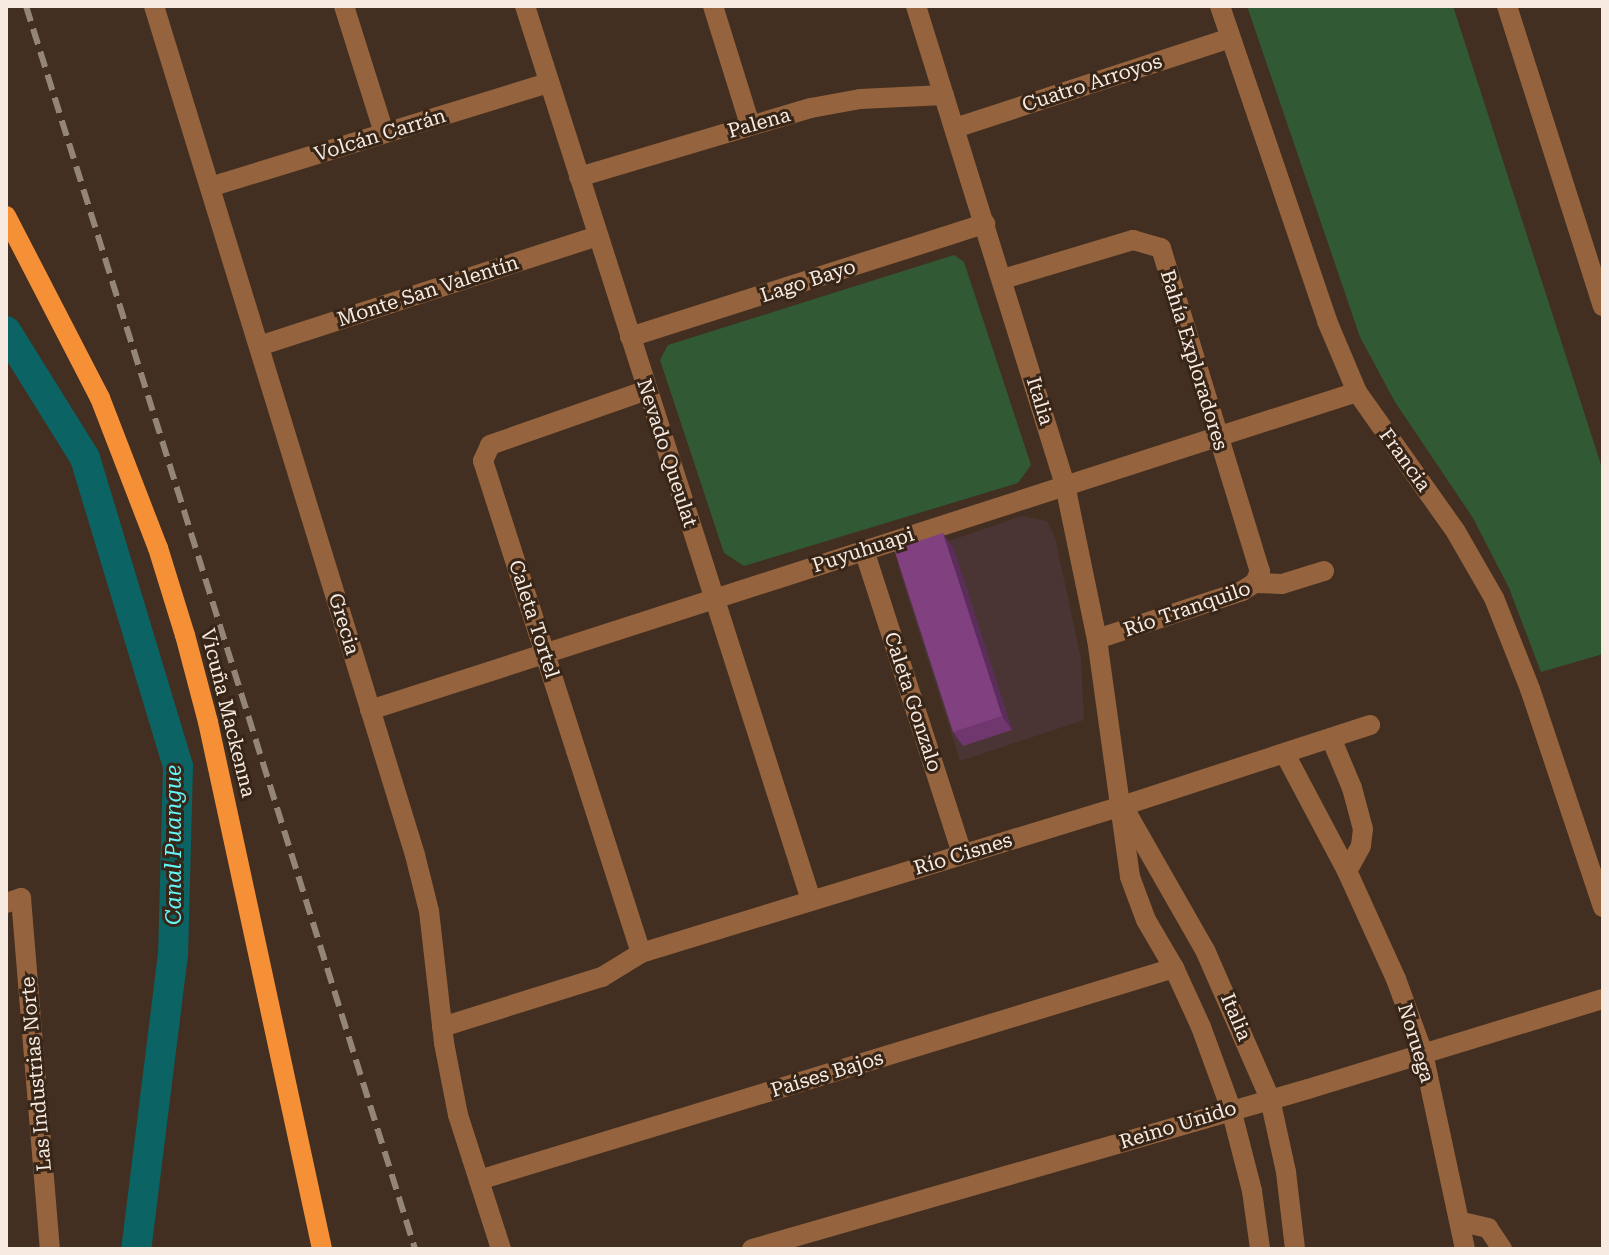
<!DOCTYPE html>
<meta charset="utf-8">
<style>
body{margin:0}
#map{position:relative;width:1609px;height:1255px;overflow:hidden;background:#422f21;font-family:"Roboto Serif",serif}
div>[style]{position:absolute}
.commercial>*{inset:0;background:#4a3534}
.green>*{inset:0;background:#315934}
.canal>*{height:30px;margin:-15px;padding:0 15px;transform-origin:15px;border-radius:15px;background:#0b6364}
.minor>*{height:20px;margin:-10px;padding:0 10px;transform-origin:10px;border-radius:10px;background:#95643e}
.primary>*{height:20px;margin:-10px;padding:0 10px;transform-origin:10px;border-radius:10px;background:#f69037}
.rail>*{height:6px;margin-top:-3px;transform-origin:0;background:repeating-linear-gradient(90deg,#958579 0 16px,transparent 0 24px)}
.wall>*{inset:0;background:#6f376e}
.shaded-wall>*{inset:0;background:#5a2d5a}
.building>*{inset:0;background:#814080}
span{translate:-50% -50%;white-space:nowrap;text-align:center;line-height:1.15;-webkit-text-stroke:6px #372517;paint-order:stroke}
.street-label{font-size:20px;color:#f7eae1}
.water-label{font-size:22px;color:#65f6f7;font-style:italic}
.frame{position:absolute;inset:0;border:8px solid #f7eae1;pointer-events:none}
</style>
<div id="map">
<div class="commercial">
<div style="clip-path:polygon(1022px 516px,1047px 521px,1055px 537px,1081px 659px,1084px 720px,960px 761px,898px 567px,902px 557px)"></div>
</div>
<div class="green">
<div style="clip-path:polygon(1247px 6px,1453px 6px,1603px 471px,1603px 654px,1541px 672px,1509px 588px,1473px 518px,1395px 402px,1360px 337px)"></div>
<div style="clip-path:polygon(954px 255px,964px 262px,1031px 465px,1018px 483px,744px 566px,724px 553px,660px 360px,668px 345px)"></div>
</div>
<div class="canal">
<div style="left:6px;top:331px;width:150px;rotate:58.1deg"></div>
<div style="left:85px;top:458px;width:322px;rotate:73.2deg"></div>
<div style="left:178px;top:766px;width:188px;rotate:91.5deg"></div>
<div style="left:173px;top:954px;width:297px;rotate:97.1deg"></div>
</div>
<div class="minor">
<div style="left:154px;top:6px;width:888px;rotate:72.91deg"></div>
<div style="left:415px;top:855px;width:58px;rotate:76deg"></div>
<div style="left:429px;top:911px;width:133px;rotate:83.5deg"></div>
<div style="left:444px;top:1043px;width:73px;rotate:79deg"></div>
<div style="left:458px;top:1115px;width:141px;rotate:72.2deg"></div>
<div style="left:344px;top:6px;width:133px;rotate:72.5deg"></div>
<div style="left:525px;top:6px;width:939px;rotate:72.26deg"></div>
<div style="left:713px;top:6px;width:125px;rotate:72.7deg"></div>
<div style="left:916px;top:6px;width:502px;rotate:72.72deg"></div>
<div style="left:1065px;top:485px;width:157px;rotate:78.3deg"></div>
<div style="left:1097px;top:639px;width:240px;rotate:82.1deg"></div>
<div style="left:1130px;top:877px;width:46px;rotate:69.6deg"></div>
<div style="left:1146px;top:920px;width:56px;rotate:59.7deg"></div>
<div style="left:1174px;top:968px;width:65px;rotate:65.4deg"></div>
<div style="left:1201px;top:1027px;width:87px;rotate:69.9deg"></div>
<div style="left:1231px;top:1109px;width:85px;rotate:75.6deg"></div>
<div style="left:1252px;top:1191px;width:59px;rotate:82.1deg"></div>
<div style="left:1220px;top:6px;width:333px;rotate:71.2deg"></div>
<div style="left:1327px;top:321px;width:77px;rotate:67.1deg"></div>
<div style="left:1357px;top:392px;width:171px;rotate:54.7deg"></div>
<div style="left:1456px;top:532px;width:76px;rotate:60.1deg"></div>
<div style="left:1494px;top:598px;width:98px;rotate:68.4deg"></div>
<div style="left:1530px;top:689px;width:230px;rotate:71.5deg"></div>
<div style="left:1507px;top:6px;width:315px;rotate:72.3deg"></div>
<div style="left:955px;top:128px;width:289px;rotate:-18.1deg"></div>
<div style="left:579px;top:177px;width:242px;rotate:-16.6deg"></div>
<div style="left:811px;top:108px;width:50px;rotate:-10.4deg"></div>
<div style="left:860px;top:99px;width:84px;rotate:-2.7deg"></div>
<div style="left:210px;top:187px;width:355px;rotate:-17.1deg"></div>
<div style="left:1003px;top:279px;width:136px;rotate:-16.7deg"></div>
<div style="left:1133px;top:240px;width:29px;rotate:16deg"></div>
<div style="left:1161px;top:248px;width:338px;rotate:73deg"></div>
<div style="left:1260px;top:571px;width:13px;rotate:113deg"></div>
<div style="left:630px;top:337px;width:373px;rotate:-17.7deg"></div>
<div style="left:259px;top:346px;width:356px;rotate:-18deg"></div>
<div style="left:864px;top:550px;width:319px;rotate:72.1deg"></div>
<div style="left:1097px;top:639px;width:153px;rotate:-18.3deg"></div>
<div style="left:1242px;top:591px;width:15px;rotate:-32deg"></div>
<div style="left:1255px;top:583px;width:27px;rotate:2deg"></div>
<div style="left:1282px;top:584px;width:44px;rotate:-17.2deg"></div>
<div style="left:370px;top:710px;width:1037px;rotate:-17.86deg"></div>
<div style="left:1331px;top:738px;width:54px;rotate:67.2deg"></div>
<div style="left:1352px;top:788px;width:42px;rotate:75deg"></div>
<div style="left:1363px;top:829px;width:17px;rotate:97deg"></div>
<div style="left:1361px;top:846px;width:29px;rotate:119deg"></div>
<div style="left:1285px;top:754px;width:132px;rotate:62.1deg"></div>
<div style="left:1347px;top:871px;width:119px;rotate:65.6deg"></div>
<div style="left:1396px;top:979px;width:79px;rotate:70deg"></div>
<div style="left:1423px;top:1053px;width:200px;rotate:77.9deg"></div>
<div style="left:1125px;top:810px;width:161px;rotate:60.3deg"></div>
<div style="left:1205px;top:950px;width:163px;rotate:66.4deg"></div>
<div style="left:1270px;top:1099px;width:75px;rotate:77.6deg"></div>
<div style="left:1286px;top:1172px;width:78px;rotate:83.3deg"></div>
<div style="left:6px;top:903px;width:16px;rotate:-18deg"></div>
<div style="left:21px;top:898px;width:352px;rotate:85.3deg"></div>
<div style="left:641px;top:953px;width:517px;rotate:-107.8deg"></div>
<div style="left:483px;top:461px;width:17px;rotate:-66deg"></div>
<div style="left:490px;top:445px;width:166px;rotate:-19.3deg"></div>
<div style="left:442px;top:1027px;width:168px;rotate:-17.4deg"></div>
<div style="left:602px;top:977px;width:46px;rotate:-31.6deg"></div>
<div style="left:641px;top:953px;width:503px;rotate:-16.99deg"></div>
<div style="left:1122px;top:806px;width:261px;rotate:-18.1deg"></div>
<div style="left:479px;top:1180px;width:727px;rotate:-16.96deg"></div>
<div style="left:1462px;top:1222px;width:27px;rotate:13deg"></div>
<div style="left:1488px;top:1228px;width:25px;rotate:56deg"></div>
<div style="left:752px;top:1249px;width:579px;rotate:-16.05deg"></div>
<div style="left:1308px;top:1089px;width:308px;rotate:-17deg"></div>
</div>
<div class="primary">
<div style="left:6px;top:216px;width:205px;rotate:62.7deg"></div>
<div style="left:100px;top:398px;width:161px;rotate:68.9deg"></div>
<div style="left:158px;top:548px;width:91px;rotate:72.8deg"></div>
<div style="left:185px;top:635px;width:90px;rotate:75.2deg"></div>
<div style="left:208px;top:722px;width:539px;rotate:77.79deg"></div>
</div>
<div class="rail">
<div style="left:26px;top:6px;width:1302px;rotate:72.62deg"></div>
</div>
<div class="wall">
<div style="clip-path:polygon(953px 547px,1012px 730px,963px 746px,953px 732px)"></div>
</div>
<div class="shaded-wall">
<div style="clip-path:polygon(943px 533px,953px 547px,1012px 730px,1002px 716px)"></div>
</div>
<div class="building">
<div style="clip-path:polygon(943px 533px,1002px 716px,953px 732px,894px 549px)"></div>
</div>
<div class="street-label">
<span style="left:1092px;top:83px;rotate:-18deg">Cuatro Arroyos</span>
<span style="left:759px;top:123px;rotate:-16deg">Palena</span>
<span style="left:380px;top:135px;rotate:-17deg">Volcán Carrán</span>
<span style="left:808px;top:281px;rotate:-18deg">Lago Bayo</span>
<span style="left:428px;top:291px;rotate:-18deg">Monte San Valentín</span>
<span style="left:1194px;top:360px;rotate:73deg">Bahía Exploradores</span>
<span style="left:1040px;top:401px;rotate:73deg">Italia</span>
<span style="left:667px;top:453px;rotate:72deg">Nevado Queulat</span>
<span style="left:1405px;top:460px;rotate:54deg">Francia</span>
<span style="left:863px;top:550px;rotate:-18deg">Puyuhuapi</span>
<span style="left:1187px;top:609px;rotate:-19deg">Río Tranquilo</span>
<span style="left:534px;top:619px;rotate:72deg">Caleta Tortel</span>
<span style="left:344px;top:624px;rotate:73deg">Grecia</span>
<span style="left:913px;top:702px;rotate:72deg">Caleta Gonzalo</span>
<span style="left:228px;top:713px;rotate:76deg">Vicuña Mackenna</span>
<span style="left:963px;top:854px;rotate:-17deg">Río Cisnes</span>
<span style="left:1236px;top:1017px;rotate:67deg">Italia</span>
<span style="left:1416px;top:1043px;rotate:73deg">Noruega</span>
<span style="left:36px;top:1074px;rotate:-95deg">Las Industrias Norte</span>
<span style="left:827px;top:1074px;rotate:-17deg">Países Bajos</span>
<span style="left:1178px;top:1125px;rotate:-17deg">Reino Unido</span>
</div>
<div class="water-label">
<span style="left:174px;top:845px;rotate:-90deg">Canal Puangue</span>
</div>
<div class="frame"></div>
</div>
